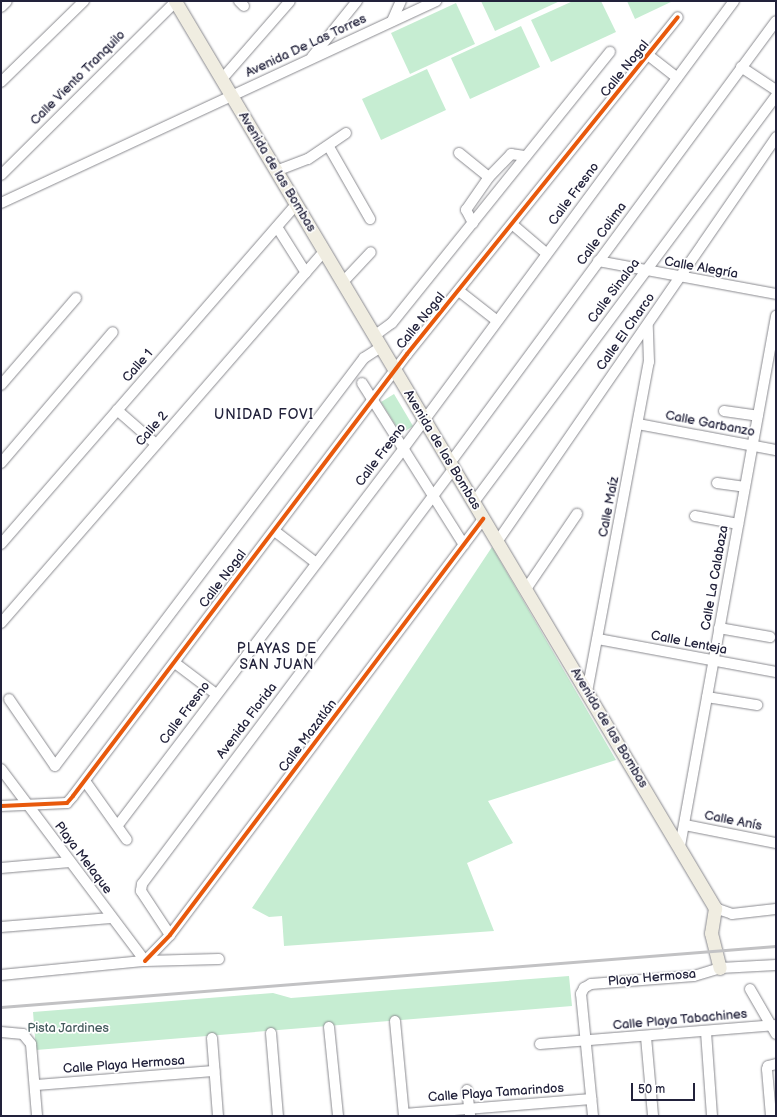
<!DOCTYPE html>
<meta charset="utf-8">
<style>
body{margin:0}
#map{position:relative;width:777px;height:1117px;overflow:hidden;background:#fff;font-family:"Balsamiq Sans",sans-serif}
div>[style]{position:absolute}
.green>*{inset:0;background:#c6edd2}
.roads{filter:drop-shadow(0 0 1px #8a8a8f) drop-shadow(0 0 1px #8a8a8f)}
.minor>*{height:10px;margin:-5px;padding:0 5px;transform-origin:5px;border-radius:5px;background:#fff}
.major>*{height:13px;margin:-6.5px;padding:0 6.5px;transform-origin:6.5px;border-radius:6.5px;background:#f0ede1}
.rail>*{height:2.5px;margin:-1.25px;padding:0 1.25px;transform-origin:1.25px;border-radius:1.25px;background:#c2c2c4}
.cycleway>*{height:4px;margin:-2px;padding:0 2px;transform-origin:2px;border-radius:2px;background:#e8590c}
span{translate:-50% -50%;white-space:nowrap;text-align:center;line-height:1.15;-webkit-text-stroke:3.5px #fff;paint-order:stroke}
.street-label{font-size:13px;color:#22223b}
.park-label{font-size:13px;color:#455b5d}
.neighbourhood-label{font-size:14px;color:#22223b;letter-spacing:1px}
.frame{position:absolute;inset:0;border:2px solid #22223b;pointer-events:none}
.scale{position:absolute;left:631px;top:1083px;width:64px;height:18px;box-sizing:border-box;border:2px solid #22223b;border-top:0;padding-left:5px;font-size:12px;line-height:14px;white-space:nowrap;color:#22223b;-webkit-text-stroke:3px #fff;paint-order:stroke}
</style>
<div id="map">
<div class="green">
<div style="clip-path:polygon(481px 1px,560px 1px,495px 31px)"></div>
<div style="clip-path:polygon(573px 1px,601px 1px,616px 32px,551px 62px,531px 20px)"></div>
<div style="clip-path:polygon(627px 1px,673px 1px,635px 19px)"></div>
<div style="clip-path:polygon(456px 3px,475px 44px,410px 74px,391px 33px)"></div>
<div style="clip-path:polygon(521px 26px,540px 67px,470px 99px,451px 58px)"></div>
<div style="clip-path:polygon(427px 69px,446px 110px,381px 140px,362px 99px)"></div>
<div style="clip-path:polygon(394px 394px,413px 426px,401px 434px,381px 402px)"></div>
<div style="clip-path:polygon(492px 547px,616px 760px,488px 801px,513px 843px,467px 863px,494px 931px,284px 946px,282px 916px,269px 917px,252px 908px)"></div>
<div style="clip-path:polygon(569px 976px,572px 1006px,36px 1050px,33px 1012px,273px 993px,291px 998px)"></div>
</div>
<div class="roads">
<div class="minor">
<div style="left:239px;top:1px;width:7px;rotate:45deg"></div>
<div style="left:1px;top:7px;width:8px;rotate:-45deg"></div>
<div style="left:392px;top:21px;width:22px;rotate:-66deg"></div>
<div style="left:648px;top:55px;width:37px;rotate:38deg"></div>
<div style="left:312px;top:57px;width:72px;rotate:-51.2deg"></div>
<div style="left:741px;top:67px;width:42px;rotate:33.3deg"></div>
<div style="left:222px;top:79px;width:103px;rotate:-48.9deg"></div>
<div style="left:1px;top:82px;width:116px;rotate:-44.3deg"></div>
<div style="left:329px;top:147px;width:83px;rotate:60.3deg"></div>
<div style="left:459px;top:153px;width:38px;rotate:39deg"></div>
<div style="left:276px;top:171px;width:34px;rotate:-21deg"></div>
<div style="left:308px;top:159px;width:46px;rotate:-34.4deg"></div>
<div style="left:1px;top:175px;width:245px;rotate:-44.8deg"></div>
<div style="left:1px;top:203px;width:480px;rotate:-24.9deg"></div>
<div style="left:473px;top:223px;width:15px;rotate:-118deg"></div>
<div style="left:466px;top:210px;width:40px;rotate:-55.1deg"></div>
<div style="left:489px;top:177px;width:32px;rotate:-46deg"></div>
<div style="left:511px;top:154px;width:15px;rotate:8deg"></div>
<div style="left:512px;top:224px;width:45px;rotate:40.5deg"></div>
<div style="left:277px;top:227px;width:54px;rotate:57.8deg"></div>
<div style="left:598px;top:261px;width:181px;rotate:10.5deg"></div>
<div style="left:342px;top:283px;width:42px;rotate:-46.9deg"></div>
<div style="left:459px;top:291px;width:47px;rotate:38.1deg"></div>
<div style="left:374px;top:336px;width:22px;rotate:-36deg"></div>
<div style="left:392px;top:323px;width:348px;rotate:-51.2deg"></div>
<div style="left:362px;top:383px;width:191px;rotate:57.8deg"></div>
<div style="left:1px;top:385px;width:115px;rotate:-49.2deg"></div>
<div style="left:117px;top:410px;width:52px;rotate:41.1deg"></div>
<div style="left:724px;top:411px;width:34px;rotate:8deg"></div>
<div style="left:638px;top:424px;width:140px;rotate:10.7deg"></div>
<div style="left:1px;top:463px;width:172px;rotate:-49.5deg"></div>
<div style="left:450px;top:463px;width:549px;rotate:-53.59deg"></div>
<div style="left:717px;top:483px;width:28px;rotate:8deg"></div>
<div style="left:474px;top:502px;width:506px;rotate:-53.36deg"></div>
<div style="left:695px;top:516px;width:44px;rotate:10.5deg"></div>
<div style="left:276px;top:532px;width:49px;rotate:37.6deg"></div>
<div style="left:497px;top:542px;width:492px;rotate:-55.4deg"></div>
<div style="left:1px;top:544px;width:449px;rotate:-49deg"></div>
<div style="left:526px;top:589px;width:91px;rotate:-55.8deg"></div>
<div style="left:1px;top:623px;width:492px;rotate:-49deg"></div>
<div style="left:719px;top:628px;width:52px;rotate:10deg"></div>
<div style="left:598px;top:639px;width:181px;rotate:10.5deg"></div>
<div style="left:175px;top:663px;width:51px;rotate:37.1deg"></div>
<div style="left:587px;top:692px;width:336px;rotate:-79.4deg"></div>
<div style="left:649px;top:362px;width:36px;rotate:-92deg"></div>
<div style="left:707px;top:697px;width:51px;rotate:9.1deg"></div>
<div style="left:9px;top:699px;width:81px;rotate:55.5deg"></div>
<div style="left:55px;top:766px;width:512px;rotate:-52.86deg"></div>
<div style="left:364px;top:358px;width:20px;rotate:-33deg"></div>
<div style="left:1px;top:769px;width:240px;rotate:53.1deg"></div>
<div style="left:85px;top:781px;width:72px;rotate:54.6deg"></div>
<div style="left:1px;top:806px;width:66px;rotate:-2.6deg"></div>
<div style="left:67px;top:803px;width:9px;rotate:-49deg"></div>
<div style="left:73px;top:796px;width:554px;rotate:-52.92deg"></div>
<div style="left:407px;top:354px;width:432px;rotate:-51.2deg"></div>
<div style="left:118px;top:825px;width:472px;rotate:-52.8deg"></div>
<div style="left:403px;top:449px;width:557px;rotate:-53.54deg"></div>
<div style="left:685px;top:825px;width:93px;rotate:11.2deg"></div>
<div style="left:680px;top:846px;width:539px;rotate:-79.73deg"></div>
<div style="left:1px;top:868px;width:69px;rotate:-5deg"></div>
<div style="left:715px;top:908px;width:18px;rotate:19deg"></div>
<div style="left:732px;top:914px;width:44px;rotate:-6.5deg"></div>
<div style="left:1px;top:927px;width:110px;rotate:-4.7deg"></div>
<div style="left:170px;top:935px;width:53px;rotate:-123.4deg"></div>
<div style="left:141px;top:891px;width:7px;rotate:-82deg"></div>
<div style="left:142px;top:884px;width:520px;rotate:-53.13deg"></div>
<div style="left:145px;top:961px;width:36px;rotate:-46deg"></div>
<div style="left:170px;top:935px;width:521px;rotate:-53.04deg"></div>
<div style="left:1px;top:975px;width:145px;rotate:-5.6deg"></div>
<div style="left:145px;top:961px;width:74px;rotate:-1.5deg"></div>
<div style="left:750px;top:989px;width:52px;rotate:60deg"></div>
<div style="left:395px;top:1021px;width:95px;rotate:84.6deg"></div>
<div style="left:329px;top:1027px;width:89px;rotate:84.2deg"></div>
<div style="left:1px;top:1032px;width:22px;rotate:5deg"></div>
<div style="left:23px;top:1034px;width:13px;rotate:51deg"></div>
<div style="left:31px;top:1044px;width:72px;rotate:85.2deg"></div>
<div style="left:706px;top:1032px;width:84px;rotate:85.9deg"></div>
<div style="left:271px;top:1033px;width:83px;rotate:85.2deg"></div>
<div style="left:646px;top:1037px;width:79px;rotate:84.9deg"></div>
<div style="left:212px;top:1038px;width:78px;rotate:85.6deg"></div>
<div style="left:540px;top:1044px;width:237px;rotate:-4.6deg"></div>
<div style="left:35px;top:1085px;width:180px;rotate:-4.5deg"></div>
<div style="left:467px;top:1090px;width:26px;rotate:83deg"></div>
<div style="left:404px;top:1114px;width:188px;rotate:-4.6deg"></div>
<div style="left:593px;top:1116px;width:123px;rotate:-95.6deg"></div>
<div style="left:581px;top:994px;width:7px;rotate:-63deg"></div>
<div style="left:584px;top:988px;width:8px;rotate:-30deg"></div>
<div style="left:591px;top:984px;width:103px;rotate:-4.4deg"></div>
<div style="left:694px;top:976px;width:27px;rotate:-17deg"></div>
<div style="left:720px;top:968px;width:56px;rotate:-3.1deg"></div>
<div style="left:771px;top:1116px;width:47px;rotate:-94.9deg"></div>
<div style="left:767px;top:1069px;width:3px;rotate:-72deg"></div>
<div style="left:768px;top:1066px;width:8px;rotate:-14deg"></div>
</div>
<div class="major">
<div style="left:175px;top:1px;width:1056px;rotate:59.23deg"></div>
<div style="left:715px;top:908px;width:25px;rotate:99deg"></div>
<div style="left:711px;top:933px;width:36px;rotate:76deg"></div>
</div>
</div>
<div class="rail">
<div style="left:1px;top:1007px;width:777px;rotate:-4.5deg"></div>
</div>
<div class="cycleway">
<div style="left:1px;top:806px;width:66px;rotate:-2.6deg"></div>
<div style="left:67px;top:803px;width:9px;rotate:-49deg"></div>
<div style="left:73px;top:796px;width:554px;rotate:-52.92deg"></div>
<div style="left:407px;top:354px;width:432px;rotate:-51.2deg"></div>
<div style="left:145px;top:961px;width:36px;rotate:-46deg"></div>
<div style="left:170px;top:935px;width:521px;rotate:-53.04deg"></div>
</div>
<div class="street-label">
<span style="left:306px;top:46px;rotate:-25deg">Avenida De Las Torres</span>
<span style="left:625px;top:69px;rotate:-51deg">Calle Nogal</span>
<span style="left:78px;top:78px;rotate:-45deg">Calle Viento Tranquilo</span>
<span style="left:277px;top:172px;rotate:59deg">Avenida de las Bombas</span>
<span style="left:574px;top:194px;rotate:-53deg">Calle Fresno</span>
<span style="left:602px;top:234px;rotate:-54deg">Calle Colima</span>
<span style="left:701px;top:268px;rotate:10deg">Calle Alegría</span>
<span style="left:614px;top:291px;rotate:-53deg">Calle Sinaloa</span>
<span style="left:421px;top:321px;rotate:-51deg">Calle Nogal</span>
<span style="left:626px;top:332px;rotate:-55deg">Calle El Charco</span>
<span style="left:138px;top:366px;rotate:-49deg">Calle 1</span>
<span style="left:710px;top:424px;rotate:11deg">Calle Garbanzo</span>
<span style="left:152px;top:429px;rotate:-49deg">Calle 2</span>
<span style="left:442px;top:450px;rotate:59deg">Avenida de las Bombas</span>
<span style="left:381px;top:455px;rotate:-53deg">Calle Fresno</span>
<span style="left:609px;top:507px;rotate:-79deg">Calle Maíz</span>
<span style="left:715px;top:578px;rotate:-80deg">Calle La Calabaza</span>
<span style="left:223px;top:579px;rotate:-53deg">Calle Nogal</span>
<span style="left:689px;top:643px;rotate:11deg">Calle Lenteja</span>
<span style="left:185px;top:713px;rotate:-53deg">Calle Fresno</span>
<span style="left:247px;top:721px;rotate:-53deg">Avenida Florida</span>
<span style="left:609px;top:728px;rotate:59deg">Avenida de las Bombas</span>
<span style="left:308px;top:736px;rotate:-53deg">Calle Mazatlán</span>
<span style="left:733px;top:821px;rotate:11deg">Calle Anís</span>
<span style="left:83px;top:858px;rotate:53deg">Playa Melaque</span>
<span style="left:652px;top:978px;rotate:-5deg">Playa Hermosa</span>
<span style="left:680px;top:1020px;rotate:-5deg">Calle Playa Tabachines</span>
<span style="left:124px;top:1065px;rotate:-4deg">Calle Playa Hermosa</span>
<span style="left:496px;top:1093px;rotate:-4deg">Calle Playa Tamarindos</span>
</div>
<div class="park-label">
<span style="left:68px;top:1028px">Pista Jardines</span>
</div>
<div class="neighbourhood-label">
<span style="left:264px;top:415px">UNIDAD FOVI</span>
<span style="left:277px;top:657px">PLAYAS DE<br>SAN JUAN</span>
</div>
<div class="frame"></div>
<div class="scale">50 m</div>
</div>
